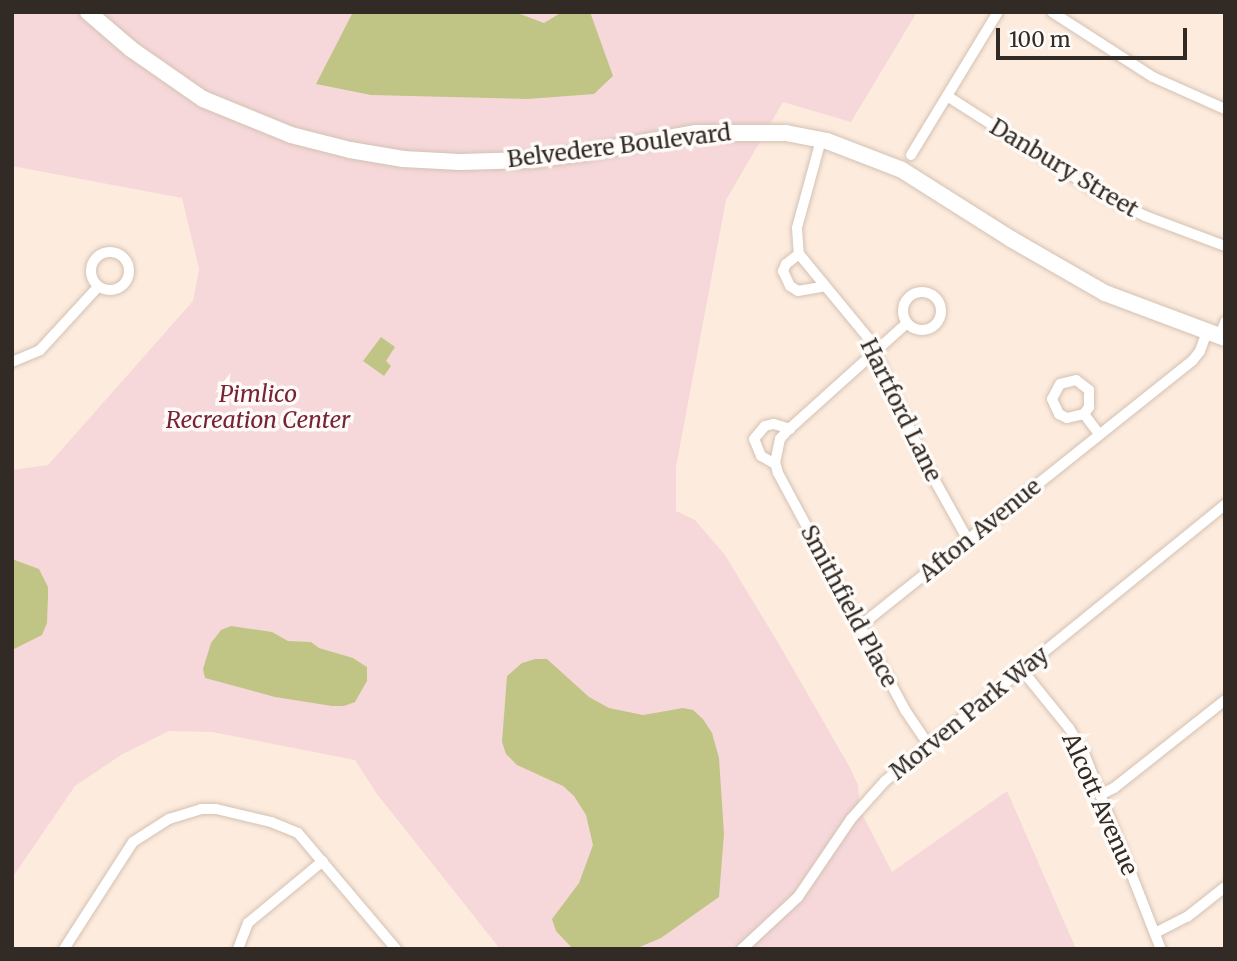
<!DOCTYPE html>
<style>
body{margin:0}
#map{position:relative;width:1237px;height:961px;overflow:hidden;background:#fdebdd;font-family:Merriweather,serif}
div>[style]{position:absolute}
.green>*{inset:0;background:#f6d8da}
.water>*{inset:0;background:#c0c585}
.roads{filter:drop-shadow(0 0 2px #d3c2b3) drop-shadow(0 0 2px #d3c2b3)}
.street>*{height:10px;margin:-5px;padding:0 5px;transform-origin:5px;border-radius:5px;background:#fff}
.street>.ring{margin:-5px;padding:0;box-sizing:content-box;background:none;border:10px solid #fff;border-radius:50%}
.secondary>*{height:16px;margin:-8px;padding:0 8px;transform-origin:8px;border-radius:8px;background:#fff}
span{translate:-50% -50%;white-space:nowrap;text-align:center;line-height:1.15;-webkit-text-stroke:7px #fffbf8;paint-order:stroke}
.street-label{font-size:23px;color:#312a25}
.park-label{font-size:23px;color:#762335;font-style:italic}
.frame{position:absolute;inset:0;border:14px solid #312a25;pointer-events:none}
.scale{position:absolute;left:996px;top:28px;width:191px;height:32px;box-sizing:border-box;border:4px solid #312a25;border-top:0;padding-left:9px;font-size:21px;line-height:24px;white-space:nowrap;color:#312a25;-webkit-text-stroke:5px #fffbf8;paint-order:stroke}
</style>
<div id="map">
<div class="green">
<div style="clip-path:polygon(12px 12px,917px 12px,851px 122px,783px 102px,726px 200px,676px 467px,676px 511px,695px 520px,725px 555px,783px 651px,849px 766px,858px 785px,860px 810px,892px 872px,1007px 791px,1076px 949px,500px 949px,377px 794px,355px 760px,212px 732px,169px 731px,121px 755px,75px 786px,12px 878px,12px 470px,48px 465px,193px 301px,199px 269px,182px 198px,12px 166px)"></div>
</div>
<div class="water">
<div style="clip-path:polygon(353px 12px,515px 12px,544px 23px,562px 12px,590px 12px,613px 76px,594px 94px,528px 99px,371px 95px,316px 84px)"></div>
<div style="clip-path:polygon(381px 337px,395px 347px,386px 361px,391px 366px,384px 376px,363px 361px)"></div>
<div style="clip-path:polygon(12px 559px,39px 569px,48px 587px,48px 597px,47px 623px,42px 635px,12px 650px)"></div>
<div style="clip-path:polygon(231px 626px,272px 632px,288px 641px,311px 642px,319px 648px,353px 658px,367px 667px,367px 681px,355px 702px,344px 706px,332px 706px,275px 697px,205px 678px,203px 669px,211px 643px,221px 630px)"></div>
<div style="clip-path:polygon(535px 659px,547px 659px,589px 697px,609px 708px,643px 715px,683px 708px,693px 710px,703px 719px,712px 733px,719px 758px,724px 834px,719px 897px,661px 938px,635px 949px,573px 949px,556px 931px,552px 919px,579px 883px,593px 845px,586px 815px,574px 796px,563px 786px,517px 765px,506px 754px,502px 742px,507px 676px,522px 663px)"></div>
</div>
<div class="roads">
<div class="street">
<div style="left:1052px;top:12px;width:120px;rotate:32.8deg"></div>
<div style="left:1153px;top:77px;width:79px;rotate:24deg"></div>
<div style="left:947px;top:96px;width:177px;rotate:32.5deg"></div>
<div style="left:1096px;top:191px;width:55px;rotate:27deg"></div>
<div style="left:1145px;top:216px;width:85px;rotate:20.6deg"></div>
<div style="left:821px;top:140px;width:91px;rotate:105.3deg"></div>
<div style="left:797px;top:228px;width:26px;rotate:86deg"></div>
<div style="left:799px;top:254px;width:110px;rotate:50.5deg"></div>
<div style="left:869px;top:339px;width:134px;rotate:65.7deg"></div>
<div style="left:924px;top:461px;width:90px;rotate:60.9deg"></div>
<div style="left:911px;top:155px;width:167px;rotate:-58.7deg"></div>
<div class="ring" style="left:91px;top:252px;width:28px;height:28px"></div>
<div style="left:799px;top:254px;width:16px;rotate:142deg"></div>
<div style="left:786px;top:264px;width:8px;rotate:113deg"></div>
<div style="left:783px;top:271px;width:17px;rotate:65deg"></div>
<div style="left:790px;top:286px;width:9px;rotate:32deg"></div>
<div style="left:798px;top:291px;width:27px;rotate:-10deg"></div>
<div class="ring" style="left:903px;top:292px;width:28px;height:28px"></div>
<div style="left:907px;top:323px;width:160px;rotate:138deg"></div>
<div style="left:788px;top:430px;width:12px;rotate:132deg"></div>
<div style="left:780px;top:439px;width:24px;rotate:102deg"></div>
<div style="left:775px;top:462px;width:11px;rotate:75deg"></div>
<div style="left:778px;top:473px;width:269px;rotate:61.8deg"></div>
<div style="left:905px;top:710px;width:41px;rotate:55.9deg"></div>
<div style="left:1220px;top:336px;width:15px;rotate:-70deg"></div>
<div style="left:12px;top:362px;width:30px;rotate:-23deg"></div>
<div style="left:40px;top:350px;width:86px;rotate:-47.4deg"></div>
<div style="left:1084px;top:414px;width:9px;rotate:-54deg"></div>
<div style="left:1089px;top:407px;width:17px;rotate:-90deg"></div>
<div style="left:1089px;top:390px;width:16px;rotate:-142deg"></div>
<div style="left:1076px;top:380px;width:16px;rotate:166deg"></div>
<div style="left:1060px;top:384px;width:17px;rotate:118deg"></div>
<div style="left:1052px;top:399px;width:17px;rotate:65deg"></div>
<div style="left:1059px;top:414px;width:9px;rotate:27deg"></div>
<div style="left:1067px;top:418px;width:17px;rotate:-13deg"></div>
<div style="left:1084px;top:414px;width:25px;rotate:53deg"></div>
<div style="left:775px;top:464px;width:16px;rotate:-150deg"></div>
<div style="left:761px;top:456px;width:18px;rotate:-112deg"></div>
<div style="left:754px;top:439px;width:17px;rotate:-50deg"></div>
<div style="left:765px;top:426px;width:9px;rotate:-13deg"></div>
<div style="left:774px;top:424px;width:17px;rotate:17deg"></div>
<div style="left:860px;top:626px;width:426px;rotate:-38.6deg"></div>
<div style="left:1193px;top:360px;width:11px;rotate:-52deg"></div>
<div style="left:1200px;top:351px;width:20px;rotate:-70deg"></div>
<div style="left:1022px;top:670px;width:75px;rotate:51deg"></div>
<div style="left:1069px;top:728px;width:29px;rotate:59deg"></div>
<div style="left:1084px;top:753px;width:211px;rotate:68.6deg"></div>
<div style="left:1100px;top:795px;width:16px;rotate:-27deg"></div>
<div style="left:1114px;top:788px;width:142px;rotate:-38.4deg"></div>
<div style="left:1155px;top:933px;width:36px;rotate:-27deg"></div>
<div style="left:1187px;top:917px;width:48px;rotate:-38.3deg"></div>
<div style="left:64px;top:949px;width:127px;rotate:-57.2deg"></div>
<div style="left:133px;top:842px;width:43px;rotate:-32.6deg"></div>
<div style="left:169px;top:819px;width:34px;rotate:-17deg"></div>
<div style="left:201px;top:809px;width:15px"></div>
<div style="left:216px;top:809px;width:57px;rotate:13.3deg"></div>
<div style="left:271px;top:822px;width:29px;rotate:22deg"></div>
<div style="left:298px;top:833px;width:152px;rotate:49.8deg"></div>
<div style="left:238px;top:949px;width:28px;rotate:-69deg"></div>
<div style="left:248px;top:923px;width:97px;rotate:-39.6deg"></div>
<div style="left:742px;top:949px;width:76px;rotate:-42.9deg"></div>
<div style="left:798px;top:897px;width:94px;rotate:-55.8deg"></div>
<div style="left:851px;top:819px;width:51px;rotate:-48.2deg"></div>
<div style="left:885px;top:781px;width:438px;rotate:-39.1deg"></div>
</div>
<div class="secondary">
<div style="left:88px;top:12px;width:57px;rotate:40.7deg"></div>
<div style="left:131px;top:49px;width:88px;rotate:34.8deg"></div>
<div style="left:203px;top:99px;width:95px;rotate:22.2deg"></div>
<div style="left:291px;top:135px;width:61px;rotate:14.3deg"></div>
<div style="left:350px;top:150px;width:54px;rotate:9.6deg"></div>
<div style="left:403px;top:159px;width:57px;rotate:3deg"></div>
<div style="left:460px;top:162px;width:69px;rotate:-1.7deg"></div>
<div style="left:529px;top:160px;width:56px;rotate:-7.1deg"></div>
<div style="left:585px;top:153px;width:113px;rotate:-10.2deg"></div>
<div style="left:696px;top:133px;width:90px"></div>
<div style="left:786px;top:133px;width:42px;rotate:11deg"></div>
<div style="left:827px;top:141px;width:80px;rotate:21.1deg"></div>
<div style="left:902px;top:170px;width:129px;rotate:32.3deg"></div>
<div style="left:1011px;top:239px;width:108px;rotate:29.9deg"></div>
<div style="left:1105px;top:293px;width:128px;rotate:20.6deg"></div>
</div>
</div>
<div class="street-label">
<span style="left:619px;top:146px;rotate:-7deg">Belvedere Boulevard</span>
<span style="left:1064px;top:168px;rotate:31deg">Danbury Street</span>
<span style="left:901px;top:410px;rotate:64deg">Hartford Lane</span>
<span style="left:980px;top:530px;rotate:-39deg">Afton Avenue</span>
<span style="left:849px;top:606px;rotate:62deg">Smithfield Place</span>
<span style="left:969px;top:713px;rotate:-39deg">Morven Park Way</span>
<span style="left:1100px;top:804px;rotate:66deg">Alcott Avenue</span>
</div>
<div class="park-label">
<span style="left:258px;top:407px">Pimlico<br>Recreation Center</span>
</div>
<div class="frame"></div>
<div class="scale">100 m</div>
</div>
